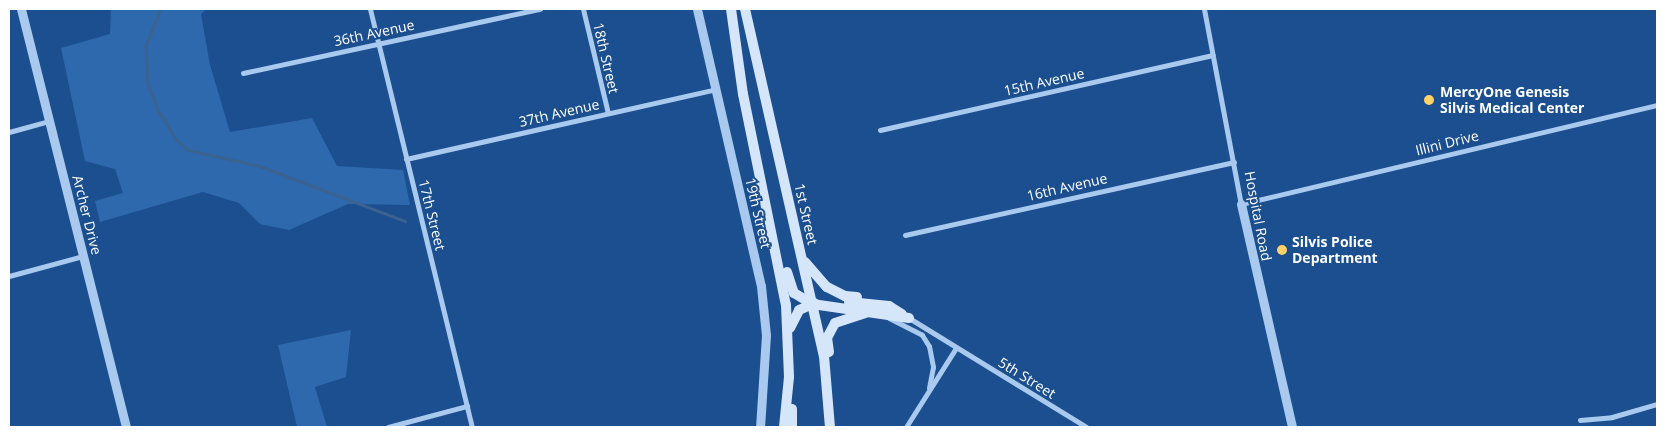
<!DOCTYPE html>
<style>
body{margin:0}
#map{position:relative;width:1666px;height:436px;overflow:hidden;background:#1b4f8f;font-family:"Open Sans",sans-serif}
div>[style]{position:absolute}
.green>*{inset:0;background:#2e69ad}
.stream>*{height:2.5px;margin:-1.25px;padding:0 1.25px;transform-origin:1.25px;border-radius:1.25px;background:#3c6290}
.minor>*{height:5px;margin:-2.5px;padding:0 2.5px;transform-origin:2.5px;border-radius:2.5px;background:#a9c9ee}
.tertiary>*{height:9px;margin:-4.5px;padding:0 4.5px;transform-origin:4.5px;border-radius:4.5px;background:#a9c9ee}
.secondary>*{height:10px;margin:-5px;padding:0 5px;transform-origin:5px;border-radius:5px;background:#d6e6fa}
.dots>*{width:14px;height:14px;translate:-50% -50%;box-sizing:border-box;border:2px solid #1b4f8f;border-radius:50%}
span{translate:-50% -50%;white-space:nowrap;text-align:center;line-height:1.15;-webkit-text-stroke:4px #1b4f8f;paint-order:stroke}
.street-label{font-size:14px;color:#fff}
.poi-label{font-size:14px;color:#fff;font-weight:700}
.left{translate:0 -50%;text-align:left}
.frame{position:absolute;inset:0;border:10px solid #fff;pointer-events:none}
</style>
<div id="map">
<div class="green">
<div style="clip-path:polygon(111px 9px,206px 9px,201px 14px,210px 65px,230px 132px,312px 118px,337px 166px,403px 170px,410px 205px,348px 204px,289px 230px,260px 224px,239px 203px,203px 192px,100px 222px,95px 201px,123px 193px,115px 169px,85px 161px,61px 48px,110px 34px)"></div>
<div style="clip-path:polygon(351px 330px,346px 377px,315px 387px,327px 427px,297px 427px,278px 345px)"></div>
</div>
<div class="stream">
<div style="left:161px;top:9px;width:40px;rotate:112deg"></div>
<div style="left:146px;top:46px;width:38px;rotate:87deg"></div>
<div style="left:148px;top:84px;width:31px;rotate:68deg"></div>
<div style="left:160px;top:113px;width:32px;rotate:58deg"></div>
<div style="left:177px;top:140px;width:15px;rotate:42deg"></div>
<div style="left:188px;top:150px;width:74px;rotate:12.5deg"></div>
<div style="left:260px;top:166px;width:155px;rotate:20.8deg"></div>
</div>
<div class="minor">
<div style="left:370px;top:9px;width:430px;rotate:76.3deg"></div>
<div style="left:583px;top:9px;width:107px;rotate:76.5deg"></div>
<div style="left:1204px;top:9px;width:198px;rotate:79.3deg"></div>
<div style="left:1241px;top:204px;width:428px;rotate:-13.4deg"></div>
<div style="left:243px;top:73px;width:304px;rotate:-12.2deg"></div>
<div style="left:880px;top:130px;width:341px;rotate:-12.7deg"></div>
<div style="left:9px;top:132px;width:41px;rotate:-15.4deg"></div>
<div style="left:406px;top:159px;width:318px;rotate:-12.7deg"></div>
<div style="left:905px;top:235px;width:337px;rotate:-12.5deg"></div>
<div style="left:9px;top:276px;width:77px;rotate:-15.1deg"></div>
<div style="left:889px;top:318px;width:37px;rotate:27deg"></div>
<div style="left:922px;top:335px;width:13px;rotate:58deg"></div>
<div style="left:929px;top:346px;width:21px;rotate:79deg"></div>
<div style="left:933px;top:367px;width:21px;rotate:101deg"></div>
<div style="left:909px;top:318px;width:208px;rotate:31.6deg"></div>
<div style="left:1580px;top:420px;width:32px;rotate:-5deg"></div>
<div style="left:1612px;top:417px;width:47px;rotate:-16.1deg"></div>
<div style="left:388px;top:427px;width:82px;rotate:-14.9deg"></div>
<div style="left:906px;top:427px;width:93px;rotate:-57.7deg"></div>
</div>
<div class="tertiary">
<div style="left:21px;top:9px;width:431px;rotate:75.9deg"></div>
<div style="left:697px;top:9px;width:284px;rotate:77deg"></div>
<div style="left:761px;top:286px;width:49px;rotate:84.2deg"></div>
<div style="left:766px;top:335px;width:92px;rotate:93.7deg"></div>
<div style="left:1241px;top:204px;width:229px;rotate:77.1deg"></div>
</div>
<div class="secondary">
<div style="left:731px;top:9px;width:86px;rotate:82deg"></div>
<div style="left:743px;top:94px;width:215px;rotate:78.5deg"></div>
<div style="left:786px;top:305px;width:72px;rotate:87.6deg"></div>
<div style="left:789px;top:377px;width:50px;rotate:95.7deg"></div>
<div style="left:745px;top:9px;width:356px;rotate:77.2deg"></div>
<div style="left:824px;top:356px;width:71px;rotate:85.2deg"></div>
<div style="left:805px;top:262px;width:33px;rotate:49deg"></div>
<div style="left:827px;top:287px;width:20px;rotate:27deg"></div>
<div style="left:845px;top:296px;width:12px;rotate:5deg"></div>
<div style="left:787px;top:272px;width:22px;rotate:72deg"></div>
<div style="left:794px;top:293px;width:21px;rotate:31deg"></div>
<div style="left:812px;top:304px;width:98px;rotate:8.2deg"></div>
<div style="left:849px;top:302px;width:40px;rotate:5.7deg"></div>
<div style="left:889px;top:306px;width:15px;rotate:32deg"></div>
<div style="left:790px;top:328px;width:20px;rotate:-63deg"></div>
<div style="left:799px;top:310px;width:17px;rotate:-24deg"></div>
<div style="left:829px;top:352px;width:14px;rotate:-98deg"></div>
<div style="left:827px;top:338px;width:17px;rotate:-62deg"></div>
<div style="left:835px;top:323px;width:32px;rotate:-18deg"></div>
<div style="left:792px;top:409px;width:18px;rotate:90deg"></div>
</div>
<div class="dots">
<div style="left:1429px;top:100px;background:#ffd166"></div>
<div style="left:1282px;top:250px;background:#ffd166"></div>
</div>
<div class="street-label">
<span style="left:374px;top:33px;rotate:-12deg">36th Avenue</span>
<span style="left:606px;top:58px;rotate:77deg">18th Street</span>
<span style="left:1044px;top:82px;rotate:-13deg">15th Avenue</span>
<span style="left:559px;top:113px;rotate:-13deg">37th Avenue</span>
<span style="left:1447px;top:143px;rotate:-14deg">Illini Drive</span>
<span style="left:1067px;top:187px;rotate:-13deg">16th Avenue</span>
<span style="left:758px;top:213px;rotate:77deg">19th Street</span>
<span style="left:806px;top:214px;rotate:77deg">1st Street</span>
<span style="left:87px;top:215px;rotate:76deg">Archer Drive</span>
<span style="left:432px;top:215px;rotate:76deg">17th Street</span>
<span style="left:1258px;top:216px;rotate:79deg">Hospital Road</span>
<span style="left:1027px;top:378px;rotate:32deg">5th Street</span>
</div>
<div class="poi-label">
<span class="left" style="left:1440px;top:100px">MercyOne Genesis<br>Silvis Medical Center</span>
<span class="left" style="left:1292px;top:250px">Silvis Police<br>Department</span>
</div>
<div class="frame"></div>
</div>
